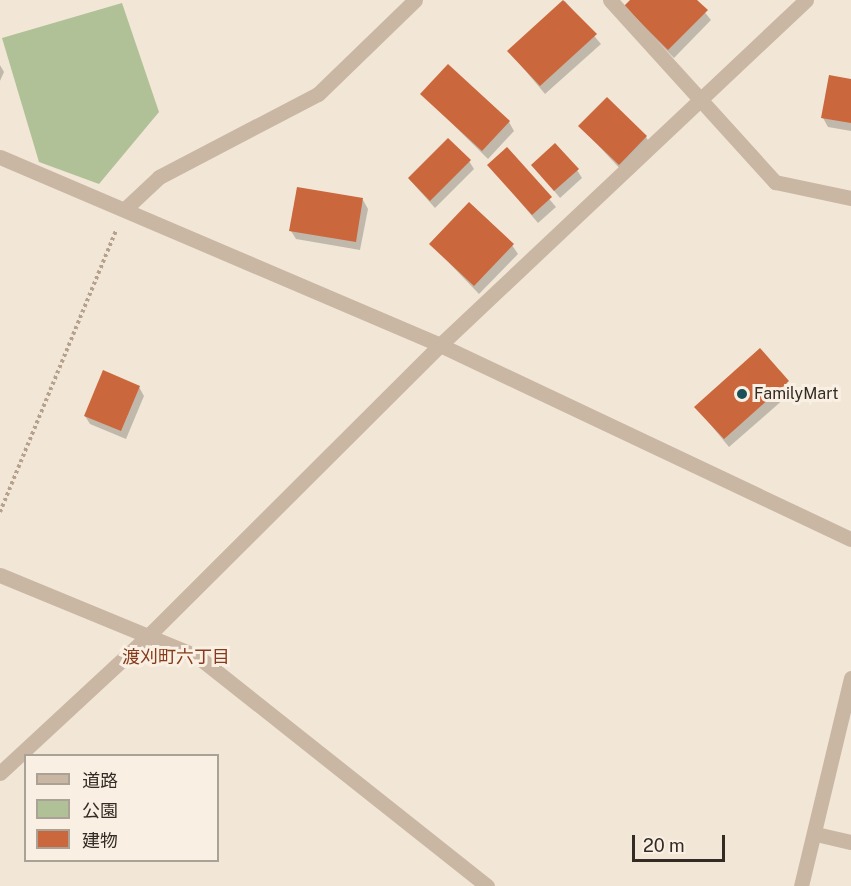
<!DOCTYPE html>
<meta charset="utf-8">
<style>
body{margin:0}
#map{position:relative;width:851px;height:886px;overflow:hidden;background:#f2e7d7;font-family:"Public Sans","Noto Sans JP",sans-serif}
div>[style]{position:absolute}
.green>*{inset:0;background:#b0c197}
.shadow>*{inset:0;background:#0003}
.building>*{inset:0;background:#cb673c}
.path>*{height:4px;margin-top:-2px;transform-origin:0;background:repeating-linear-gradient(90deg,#b6a18d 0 3px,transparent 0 6px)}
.minor>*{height:15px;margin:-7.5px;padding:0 7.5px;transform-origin:7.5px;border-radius:7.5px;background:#cab7a3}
.dots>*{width:16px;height:16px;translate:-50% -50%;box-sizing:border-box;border:3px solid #f9f0e3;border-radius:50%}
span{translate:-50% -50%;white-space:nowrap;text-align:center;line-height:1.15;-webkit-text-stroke:6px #f9f0e3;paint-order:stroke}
.poi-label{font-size:16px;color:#342b25}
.left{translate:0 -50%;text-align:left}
.neighbourhood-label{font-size:18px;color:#863b1c}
.legend{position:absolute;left:24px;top:754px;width:195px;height:108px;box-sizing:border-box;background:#f9f0e3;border:2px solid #aaa197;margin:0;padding:8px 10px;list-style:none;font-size:18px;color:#342b25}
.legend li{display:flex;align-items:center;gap:12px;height:30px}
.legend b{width:30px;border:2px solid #aaa197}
.scale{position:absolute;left:632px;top:835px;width:93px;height:27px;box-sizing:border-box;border:3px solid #342b25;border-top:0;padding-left:8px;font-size:18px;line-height:21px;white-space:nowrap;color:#342b25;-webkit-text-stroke:4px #f9f0e3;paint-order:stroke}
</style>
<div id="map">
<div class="green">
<div style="clip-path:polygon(122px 3px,159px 112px,99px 184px,39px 162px,2px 38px)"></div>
</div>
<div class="shadow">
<div style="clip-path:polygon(632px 0,695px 0,711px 20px,674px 58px,631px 15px)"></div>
<div style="clip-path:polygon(565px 1px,601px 44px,545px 94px,509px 51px)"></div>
<div style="clip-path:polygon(0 65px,4px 72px,0 81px)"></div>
<div style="clip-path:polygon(851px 81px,851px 131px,828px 127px,823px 118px)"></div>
<div style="clip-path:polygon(422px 94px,509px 122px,514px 131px,488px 159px)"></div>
<div style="clip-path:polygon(580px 126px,646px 137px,651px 145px,624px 173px)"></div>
<div style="clip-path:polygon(507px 149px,556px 207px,538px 223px,489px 165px)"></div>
<div style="clip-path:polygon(469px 161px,474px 169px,435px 208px,409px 179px)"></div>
<div style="clip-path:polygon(533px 165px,577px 170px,582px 178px,560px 198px)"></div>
<div style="clip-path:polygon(363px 200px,368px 209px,360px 250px,296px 239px,291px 231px)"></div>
<div style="clip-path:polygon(431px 244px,512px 245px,518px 254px,479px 294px)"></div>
<div style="clip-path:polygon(760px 351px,793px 391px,729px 447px,696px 407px)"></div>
<div style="clip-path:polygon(139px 387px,144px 396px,126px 439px,90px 424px,85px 416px)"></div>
</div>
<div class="building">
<div style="clip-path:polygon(563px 0,597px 34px,540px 86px,507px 51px)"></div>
<div style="clip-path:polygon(630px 0,697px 0,708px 10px,668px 50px,624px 6px)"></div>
<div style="clip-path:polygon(448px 64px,510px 121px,482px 151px,420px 94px)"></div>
<div style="clip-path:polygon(829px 75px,851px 79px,851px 123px,821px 118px)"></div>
<div style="clip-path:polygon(607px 97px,647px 136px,619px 165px,578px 126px)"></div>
<div style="clip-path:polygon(448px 138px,471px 160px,430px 201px,408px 178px)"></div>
<div style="clip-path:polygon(555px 143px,579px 169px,554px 191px,531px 165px)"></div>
<div style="clip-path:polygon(507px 147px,552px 197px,532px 215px,487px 165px)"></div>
<div style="clip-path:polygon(297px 187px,363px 198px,356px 242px,289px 231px)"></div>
<div style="clip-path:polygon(469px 202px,514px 244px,474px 286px,429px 244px)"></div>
<div style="clip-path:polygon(760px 348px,789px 381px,724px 439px,694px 407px)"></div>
<div style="clip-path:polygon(103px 370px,140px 386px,121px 431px,84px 416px)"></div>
</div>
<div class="path">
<div style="left:0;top:512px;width:305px;rotate:-67.6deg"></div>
</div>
<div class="minor">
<div style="left:610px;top:0;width:246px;rotate:47.8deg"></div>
<div style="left:775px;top:182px;width:78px;rotate:11.9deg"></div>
<div style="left:0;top:157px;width:478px;rotate:23.1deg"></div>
<div style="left:440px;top:345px;width:454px;rotate:25.3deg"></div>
<div style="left:126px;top:208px;width:45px;rotate:-43.2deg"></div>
<div style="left:159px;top:177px;width:179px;rotate:-27.6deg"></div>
<div style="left:318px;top:94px;width:135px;rotate:-44.1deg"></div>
<div style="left:0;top:575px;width:213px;rotate:22.4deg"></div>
<div style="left:197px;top:656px;width:370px;rotate:38.4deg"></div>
<div style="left:0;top:773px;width:203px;rotate:-42.8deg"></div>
<div style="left:149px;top:635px;width:411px;rotate:-44.9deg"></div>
<div style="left:440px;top:345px;width:503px;rotate:-43.31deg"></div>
<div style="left:816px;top:834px;width:36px;rotate:13deg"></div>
<div style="left:801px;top:886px;width:214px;rotate:-76.5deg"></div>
</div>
<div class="dots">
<div style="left:742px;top:394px;background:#1a5057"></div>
</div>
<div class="poi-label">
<span class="left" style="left:754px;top:394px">FamilyMart</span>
</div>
<div class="neighbourhood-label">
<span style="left:176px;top:657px">渡刈町六丁目</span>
</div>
<ul class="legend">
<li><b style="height:8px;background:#cab7a3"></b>道路</li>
<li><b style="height:16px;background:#b0c197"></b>公園</li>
<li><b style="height:16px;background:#cb673c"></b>建物</li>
</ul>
<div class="scale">20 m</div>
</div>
